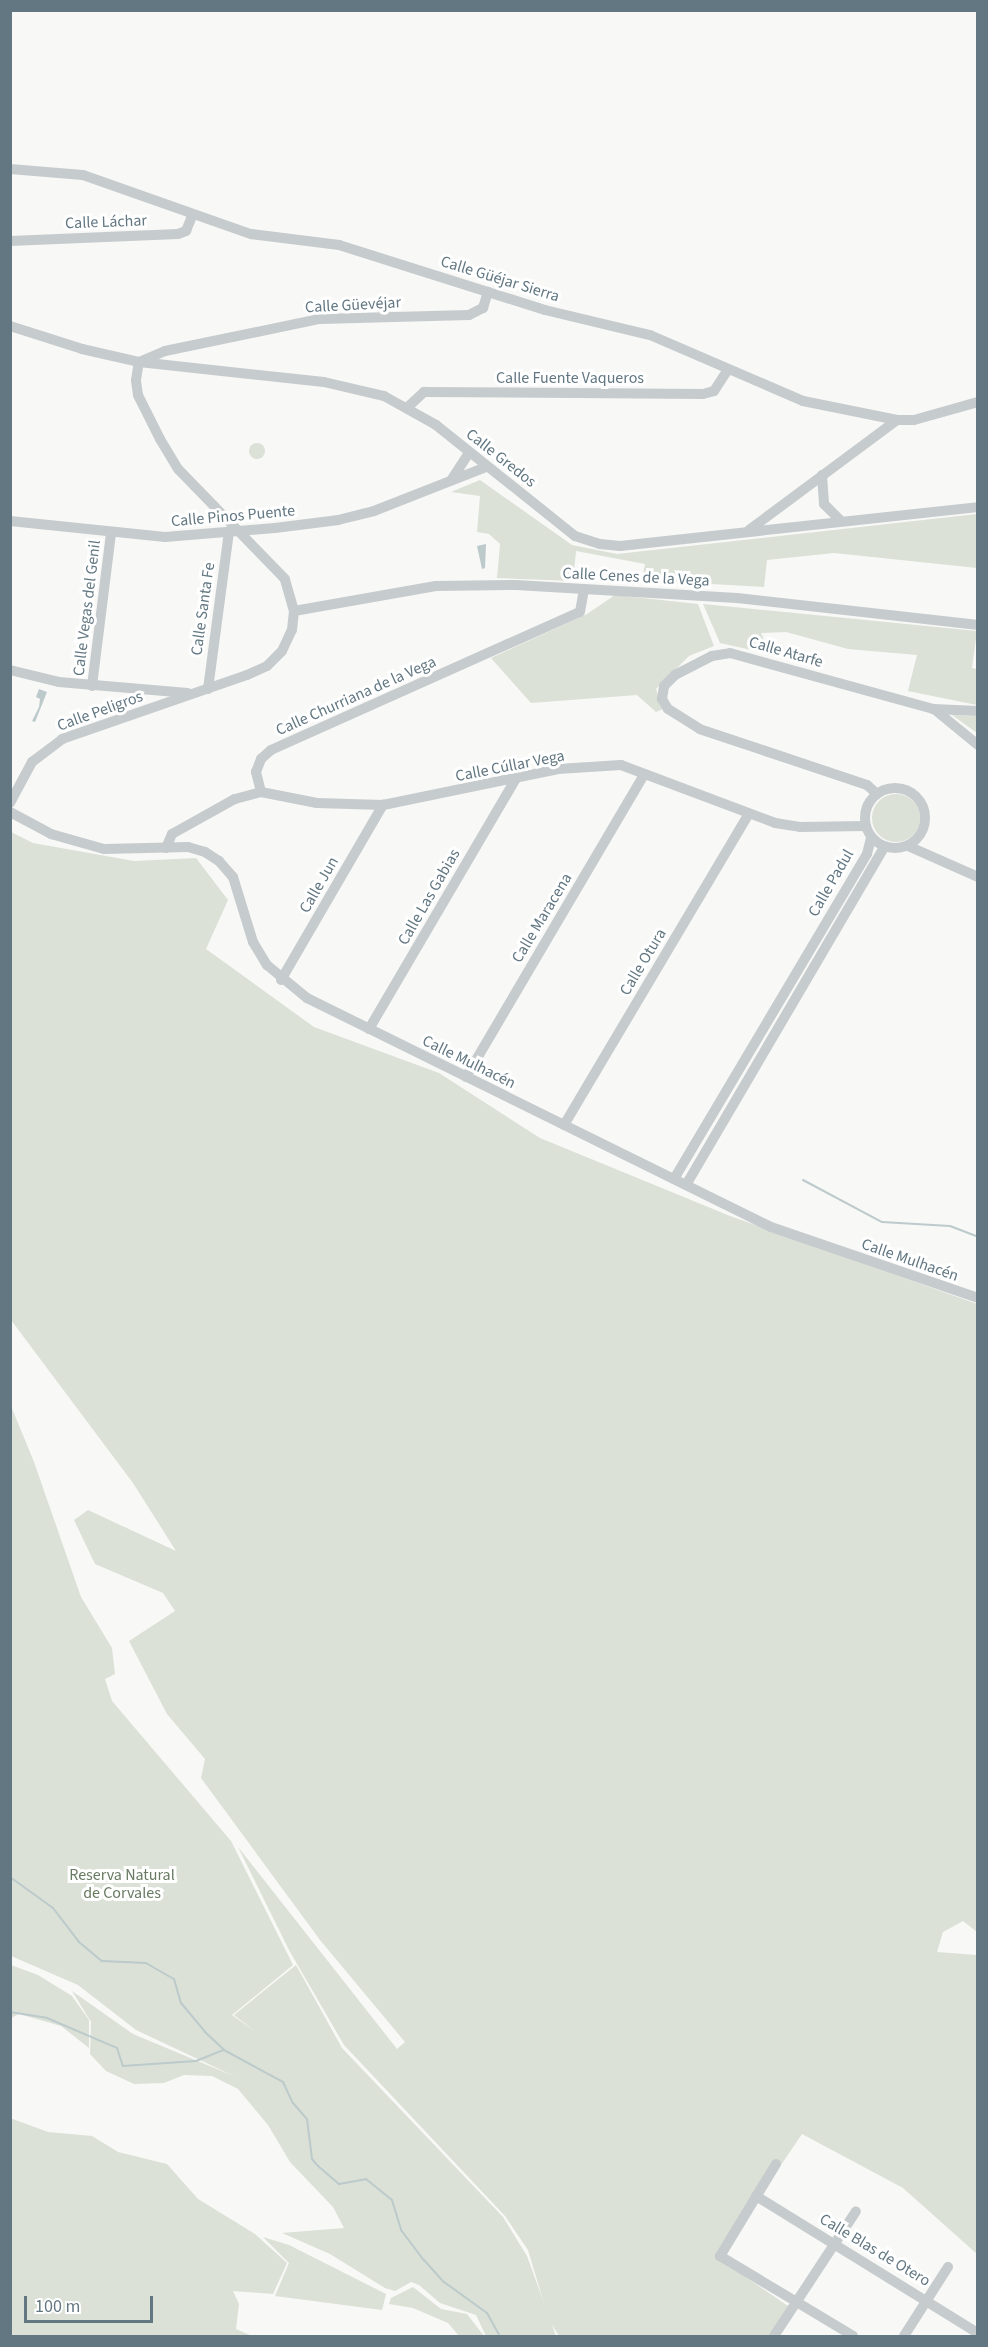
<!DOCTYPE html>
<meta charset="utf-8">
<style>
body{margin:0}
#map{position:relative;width:988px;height:2347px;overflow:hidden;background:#f8f8f6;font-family:"Source Sans 3",sans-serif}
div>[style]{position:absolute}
.green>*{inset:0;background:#dbe1d6}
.round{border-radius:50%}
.water>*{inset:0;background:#bccacc}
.stream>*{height:2px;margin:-1px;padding:0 1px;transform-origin:1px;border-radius:1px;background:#bccacc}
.minor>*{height:10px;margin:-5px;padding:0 5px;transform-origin:5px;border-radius:5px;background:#c6cbcd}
.minor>.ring{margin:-5px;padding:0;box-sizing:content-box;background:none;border:10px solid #c6cbcd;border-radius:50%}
span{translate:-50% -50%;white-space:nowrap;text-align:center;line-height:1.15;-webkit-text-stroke:6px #fff;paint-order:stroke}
.street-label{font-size:16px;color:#627782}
.park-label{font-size:16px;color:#687a61}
.frame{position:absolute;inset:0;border:12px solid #627782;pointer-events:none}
.scale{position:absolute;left:24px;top:2296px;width:129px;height:27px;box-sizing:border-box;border:3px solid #627782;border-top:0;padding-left:8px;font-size:18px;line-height:21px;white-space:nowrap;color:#627782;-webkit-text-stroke:4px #fff;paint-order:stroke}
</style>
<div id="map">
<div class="green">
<div class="round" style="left:249px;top:443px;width:16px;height:16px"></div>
<div style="clip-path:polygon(480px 480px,572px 545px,617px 554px,977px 514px,977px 568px,834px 553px,767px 560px,764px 587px,642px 580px,645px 564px,576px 551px,573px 581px,497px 578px,500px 544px,489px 534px,477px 532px,480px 496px,451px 492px)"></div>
<div style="clip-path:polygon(615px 595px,698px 604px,714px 646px,689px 656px,656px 689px,663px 709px,656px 712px,637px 695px,531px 703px,491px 658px,587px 614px)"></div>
<div style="clip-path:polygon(703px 604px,977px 631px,972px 668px,977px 669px,977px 705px,908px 691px,917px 655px,848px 649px,786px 632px,761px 633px,770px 654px,720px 643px)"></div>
<div style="clip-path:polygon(952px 715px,977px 716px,977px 733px)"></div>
<div class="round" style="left:872px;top:794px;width:48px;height:48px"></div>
<div style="clip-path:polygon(11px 832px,33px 843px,134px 861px,196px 858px,228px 900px,206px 949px,314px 1027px,439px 1073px,540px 1138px,730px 1216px,977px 1304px,977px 1932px,963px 1921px,943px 1932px,937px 1952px,977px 1955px,977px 2254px,903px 2188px,802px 2134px,718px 2258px,788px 2306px,769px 2336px,559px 2336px,549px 2320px,528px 2250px,505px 2216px,344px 2045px,289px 1950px,238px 1847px,397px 2049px,405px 2042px,320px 1940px,201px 1778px,205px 1759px,167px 1714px,129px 1641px,175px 1611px,163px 1593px,95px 1564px,74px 1520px,88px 1510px,176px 1551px,133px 1483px,11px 1320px)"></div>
<div style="clip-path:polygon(11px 1406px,34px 1462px,81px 1597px,112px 1648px,115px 1674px,105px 1679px,112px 1701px,231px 1841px,293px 1965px,232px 2015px,257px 2033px,234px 2015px,296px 1965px,342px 2048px,503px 2217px,527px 2256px,556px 2336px,486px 2336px,476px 2315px,440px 2303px,419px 2285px,411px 2282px,395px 2291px,385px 2288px,330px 2254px,282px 2233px,344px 2228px,333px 2207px,290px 2162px,268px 2125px,238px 2089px,212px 2076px,184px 2075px,164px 2083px,134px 2084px,106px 2071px,90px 2054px,91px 2022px,72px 1991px,133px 2034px,236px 2077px,136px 2030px,78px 1985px,11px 1956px)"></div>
<div style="clip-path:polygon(11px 1965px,38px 1975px,72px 1996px,89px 2020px,89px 2048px,61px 2026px,19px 2014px,11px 2018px)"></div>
<div style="clip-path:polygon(10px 2118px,48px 2132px,92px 2136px,118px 2152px,167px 2164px,198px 2199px,255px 2234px,287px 2263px,273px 2294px,233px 2291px,239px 2304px,236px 2329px,252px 2336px,11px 2336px)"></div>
<div style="clip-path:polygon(263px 2237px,289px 2245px,386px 2294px,382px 2310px,275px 2296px,289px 2263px)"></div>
<div style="clip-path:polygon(413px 2287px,441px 2309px,467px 2314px,484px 2336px,459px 2336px,448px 2323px,413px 2308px,389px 2304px,391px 2298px)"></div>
</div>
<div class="water">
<div style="clip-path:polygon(486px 544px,485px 568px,482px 569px,477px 546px)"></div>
<div style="clip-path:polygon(39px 689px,47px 692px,35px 722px,32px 721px,39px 707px,40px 699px,36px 697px)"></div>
</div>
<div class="stream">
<div style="left:803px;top:1180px;width:89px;rotate:28deg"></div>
<div style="left:882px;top:1222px;width:68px;rotate:3.4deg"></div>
<div style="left:950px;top:1226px;width:30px;rotate:21deg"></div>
<div style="left:10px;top:1877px;width:53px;rotate:35.8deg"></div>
<div style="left:53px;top:1908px;width:43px;rotate:52.6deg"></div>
<div style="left:79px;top:1942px;width:30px;rotate:40deg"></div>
<div style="left:102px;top:1961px;width:44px;rotate:2.6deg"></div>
<div style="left:146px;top:1963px;width:32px;rotate:30deg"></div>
<div style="left:174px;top:1979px;width:25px;rotate:74deg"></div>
<div style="left:181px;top:2003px;width:38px;rotate:50deg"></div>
<div style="left:205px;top:2032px;width:26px;rotate:43deg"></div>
<div style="left:224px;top:2050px;width:67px;rotate:28.5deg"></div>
<div style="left:283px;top:2082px;width:23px;rotate:65deg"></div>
<div style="left:293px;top:2103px;width:21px;rotate:49deg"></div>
<div style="left:307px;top:2119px;width:40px;rotate:82.9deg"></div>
<div style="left:312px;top:2159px;width:9px;rotate:49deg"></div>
<div style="left:318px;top:2166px;width:28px;rotate:41deg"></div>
<div style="left:339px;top:2184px;width:27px;rotate:-10deg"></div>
<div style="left:366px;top:2179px;width:33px;rotate:39deg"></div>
<div style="left:392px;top:2200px;width:31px;rotate:73deg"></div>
<div style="left:401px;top:2230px;width:38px;rotate:53deg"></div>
<div style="left:424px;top:2260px;width:30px;rotate:48deg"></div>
<div style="left:444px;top:2282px;width:53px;rotate:35.8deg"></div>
<div style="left:487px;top:2313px;width:26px;rotate:61deg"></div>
<div style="left:10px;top:2012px;width:37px;rotate:9deg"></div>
<div style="left:47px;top:2018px;width:76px;rotate:23.2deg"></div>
<div style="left:117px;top:2048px;width:19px;rotate:72deg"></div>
<div style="left:123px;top:2066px;width:73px;rotate:-3.9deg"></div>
<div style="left:196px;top:2061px;width:29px;rotate:-22deg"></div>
</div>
<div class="minor">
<div style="left:10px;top:169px;width:73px;rotate:4.7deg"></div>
<div style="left:83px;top:175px;width:178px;rotate:19.4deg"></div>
<div style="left:251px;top:234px;width:89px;rotate:7.1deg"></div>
<div style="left:339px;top:245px;width:216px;rotate:17.5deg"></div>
<div style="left:545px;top:310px;width:108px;rotate:13.4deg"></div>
<div style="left:650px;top:335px;width:167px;rotate:23.3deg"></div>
<div style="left:803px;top:401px;width:96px;rotate:11.4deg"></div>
<div style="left:897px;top:420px;width:17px"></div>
<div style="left:914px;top:420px;width:66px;rotate:-15.7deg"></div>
<div style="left:10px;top:241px;width:168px;rotate:-2.4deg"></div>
<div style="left:178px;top:234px;width:9px;rotate:-21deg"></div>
<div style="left:186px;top:231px;width:16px;rotate:-68deg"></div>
<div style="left:10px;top:326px;width:76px;rotate:17.7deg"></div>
<div style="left:82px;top:349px;width:58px;rotate:12.8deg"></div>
<div style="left:139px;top:362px;width:186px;rotate:6.2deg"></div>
<div style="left:324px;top:382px;width:62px;rotate:13.1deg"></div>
<div style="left:384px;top:396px;width:60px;rotate:29.1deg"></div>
<div style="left:436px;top:425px;width:178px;rotate:38.6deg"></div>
<div style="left:575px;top:536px;width:26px;rotate:18deg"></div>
<div style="left:600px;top:544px;width:20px;rotate:6deg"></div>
<div style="left:620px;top:546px;width:360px;rotate:-6.2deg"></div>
<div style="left:409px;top:406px;width:21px;rotate:-43deg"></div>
<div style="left:424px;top:392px;width:279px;rotate:0.4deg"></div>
<div style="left:703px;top:394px;width:11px;rotate:-15deg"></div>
<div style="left:714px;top:391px;width:24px;rotate:-57deg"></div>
<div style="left:822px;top:475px;width:29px;rotate:86deg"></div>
<div style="left:824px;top:504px;width:23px;rotate:45deg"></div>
<div style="left:452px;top:479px;width:31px;rotate:-57deg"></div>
<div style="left:10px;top:521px;width:156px;rotate:5.9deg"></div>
<div style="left:165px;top:537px;width:110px;rotate:-4.7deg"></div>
<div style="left:275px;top:528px;width:64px;rotate:-7.2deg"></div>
<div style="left:338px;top:520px;width:37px;rotate:-14deg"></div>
<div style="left:374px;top:511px;width:120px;rotate:-21.4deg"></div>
<div style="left:749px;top:530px;width:184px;rotate:-36.6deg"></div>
<div style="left:294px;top:611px;width:144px;rotate:-10deg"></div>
<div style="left:436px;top:586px;width:80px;rotate:-0.7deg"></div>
<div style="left:516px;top:585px;width:221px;rotate:3.4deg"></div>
<div style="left:737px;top:598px;width:243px;rotate:6.4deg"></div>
<div style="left:10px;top:670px;width:50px;rotate:13.8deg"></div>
<div style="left:59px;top:682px;width:129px;rotate:4.9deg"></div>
<div style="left:92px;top:686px;width:154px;rotate:-82.9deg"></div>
<div style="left:208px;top:689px;width:158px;rotate:-82.4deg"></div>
<div style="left:934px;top:709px;width:57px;rotate:39.3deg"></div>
<div class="ring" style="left:865px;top:788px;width:50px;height:50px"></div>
<div style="left:261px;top:792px;width:57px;rotate:11.1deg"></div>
<div style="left:317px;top:803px;width:66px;rotate:1.7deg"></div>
<div style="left:383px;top:805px;width:179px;rotate:-11.6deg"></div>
<div style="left:558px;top:769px;width:63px;rotate:-3.6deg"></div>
<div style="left:621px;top:765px;width:165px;rotate:20.6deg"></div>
<div style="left:775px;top:823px;width:25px;rotate:9deg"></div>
<div style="left:800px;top:827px;width:65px;rotate:-0.9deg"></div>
<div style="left:261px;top:792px;width:21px;rotate:-104deg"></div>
<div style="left:256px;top:772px;width:14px;rotate:-69deg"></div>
<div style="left:261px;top:759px;width:13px;rotate:-42deg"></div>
<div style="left:271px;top:750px;width:338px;rotate:-24.1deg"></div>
<div style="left:580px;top:612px;width:22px;rotate:-80deg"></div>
<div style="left:877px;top:794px;width:13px;rotate:-138deg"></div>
<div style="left:867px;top:785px;width:176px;rotate:-161.5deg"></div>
<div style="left:700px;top:729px;width:38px;rotate:-148deg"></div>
<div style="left:668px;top:709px;width:12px;rotate:-121deg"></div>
<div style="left:662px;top:699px;width:13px;rotate:-81deg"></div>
<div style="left:664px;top:686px;width:16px;rotate:-45deg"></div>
<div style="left:675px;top:675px;width:42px;rotate:-27.2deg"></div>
<div style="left:712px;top:656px;width:18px;rotate:-9deg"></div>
<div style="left:730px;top:653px;width:211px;rotate:15.4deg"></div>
<div style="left:933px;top:709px;width:45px;rotate:2.5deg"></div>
<div style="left:10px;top:803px;width:47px;rotate:-61.8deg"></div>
<div style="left:32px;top:762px;width:38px;rotate:-37deg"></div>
<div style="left:62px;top:739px;width:196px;rotate:-19.1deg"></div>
<div style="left:247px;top:675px;width:22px;rotate:-24deg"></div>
<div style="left:267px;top:666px;width:21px;rotate:-45deg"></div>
<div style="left:282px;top:651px;width:23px;rotate:-65deg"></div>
<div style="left:292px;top:630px;width:19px;rotate:-84deg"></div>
<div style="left:294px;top:611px;width:33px;rotate:-106deg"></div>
<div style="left:285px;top:579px;width:153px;rotate:-134.2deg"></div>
<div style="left:178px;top:469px;width:35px;rotate:-121deg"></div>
<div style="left:160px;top:439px;width:49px;rotate:-116.6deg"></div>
<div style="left:138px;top:395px;width:15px;rotate:-98deg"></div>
<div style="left:136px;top:380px;width:18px;rotate:-81deg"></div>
<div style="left:139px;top:362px;width:28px;rotate:-23deg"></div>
<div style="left:165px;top:351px;width:158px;rotate:-11.7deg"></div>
<div style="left:320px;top:319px;width:149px;rotate:-1.5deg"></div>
<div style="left:469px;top:315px;width:16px;rotate:-27deg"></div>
<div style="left:483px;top:308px;width:17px;rotate:-73deg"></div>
<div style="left:10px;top:812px;width:47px;rotate:28.2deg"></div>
<div style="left:51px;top:834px;width:55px;rotate:15.8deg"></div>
<div style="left:104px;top:849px;width:84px;rotate:-1.4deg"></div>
<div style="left:188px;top:847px;width:18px;rotate:16deg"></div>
<div style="left:205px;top:852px;width:17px;rotate:33deg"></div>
<div style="left:219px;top:861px;width:21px;rotate:49deg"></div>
<div style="left:233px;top:877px;width:68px;rotate:72.9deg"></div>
<div style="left:253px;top:942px;width:27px;rotate:59deg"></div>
<div style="left:267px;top:965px;width:52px;rotate:39.5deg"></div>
<div style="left:307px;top:998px;width:517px;rotate:26.27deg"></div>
<div style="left:771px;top:1227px;width:219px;rotate:18.9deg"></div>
<div style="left:908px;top:846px;width:77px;rotate:23.9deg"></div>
<div style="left:166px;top:848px;width:15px;rotate:-67deg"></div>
<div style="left:172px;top:834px;width:72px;rotate:-29.1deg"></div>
<div style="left:235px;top:799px;width:27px;rotate:-15deg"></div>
<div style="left:281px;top:980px;width:203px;rotate:-59.8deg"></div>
<div style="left:369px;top:1029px;width:289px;rotate:-59.6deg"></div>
<div style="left:466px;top:1077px;width:351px;rotate:-59.5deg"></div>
<div style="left:564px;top:1125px;width:360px;rotate:-59.3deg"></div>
<div style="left:674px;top:1179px;width:378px;rotate:-59.3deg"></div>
<div style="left:867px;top:854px;width:16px;rotate:-76deg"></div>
<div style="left:686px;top:1185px;width:392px;rotate:-59.6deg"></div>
<div style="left:776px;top:2164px;width:108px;rotate:121.3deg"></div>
<div style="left:720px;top:2256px;width:155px;rotate:31deg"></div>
<div style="left:756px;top:2196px;width:261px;rotate:31.7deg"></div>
<div style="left:774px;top:2336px;width:149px;rotate:-56.7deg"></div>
<div style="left:904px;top:2336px;width:82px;rotate:-57.5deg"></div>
</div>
<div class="street-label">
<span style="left:106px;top:222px;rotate:-2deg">Calle Láchar</span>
<span style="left:500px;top:279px;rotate:17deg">Calle Güéjar Sierra</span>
<span style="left:353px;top:305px;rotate:-3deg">Calle Güevéjar</span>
<span style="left:570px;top:378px">Calle Fuente Vaqueros</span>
<span style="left:501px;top:458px;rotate:38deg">Calle Gredos</span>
<span style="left:233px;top:516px;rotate:-5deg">Calle Pinos Puente</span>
<span style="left:636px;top:577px;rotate:3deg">Calle Cenes de la Vega</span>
<span style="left:87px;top:608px;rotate:-83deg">Calle Vegas del Genil</span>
<span style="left:203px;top:609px;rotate:-82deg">Calle Santa Fe</span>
<span style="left:786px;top:652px;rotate:16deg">Calle Atarfe</span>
<span style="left:356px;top:696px;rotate:-24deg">Calle Churriana de la Vega</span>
<span style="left:100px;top:711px;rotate:-20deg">Calle Peligros</span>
<span style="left:510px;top:766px;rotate:-11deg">Calle Cúllar Vega</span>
<span style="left:831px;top:883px;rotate:-60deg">Calle Padul</span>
<span style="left:319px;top:885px;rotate:-60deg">Calle Jun</span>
<span style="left:429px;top:897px;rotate:-60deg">Calle Las Gabias</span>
<span style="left:542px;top:918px;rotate:-59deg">Calle Maracena</span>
<span style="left:643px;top:962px;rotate:-59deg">Calle Otura</span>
<span style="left:469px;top:1062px;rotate:26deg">Calle Mulhacén</span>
<span style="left:910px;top:1260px;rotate:19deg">Calle Mulhacén</span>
<span style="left:875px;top:2250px;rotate:31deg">Calle Blas de Otero</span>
</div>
<div class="park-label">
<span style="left:122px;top:1884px">Reserva Natural<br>de Corvales</span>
</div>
<div class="frame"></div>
<div class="scale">100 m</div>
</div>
